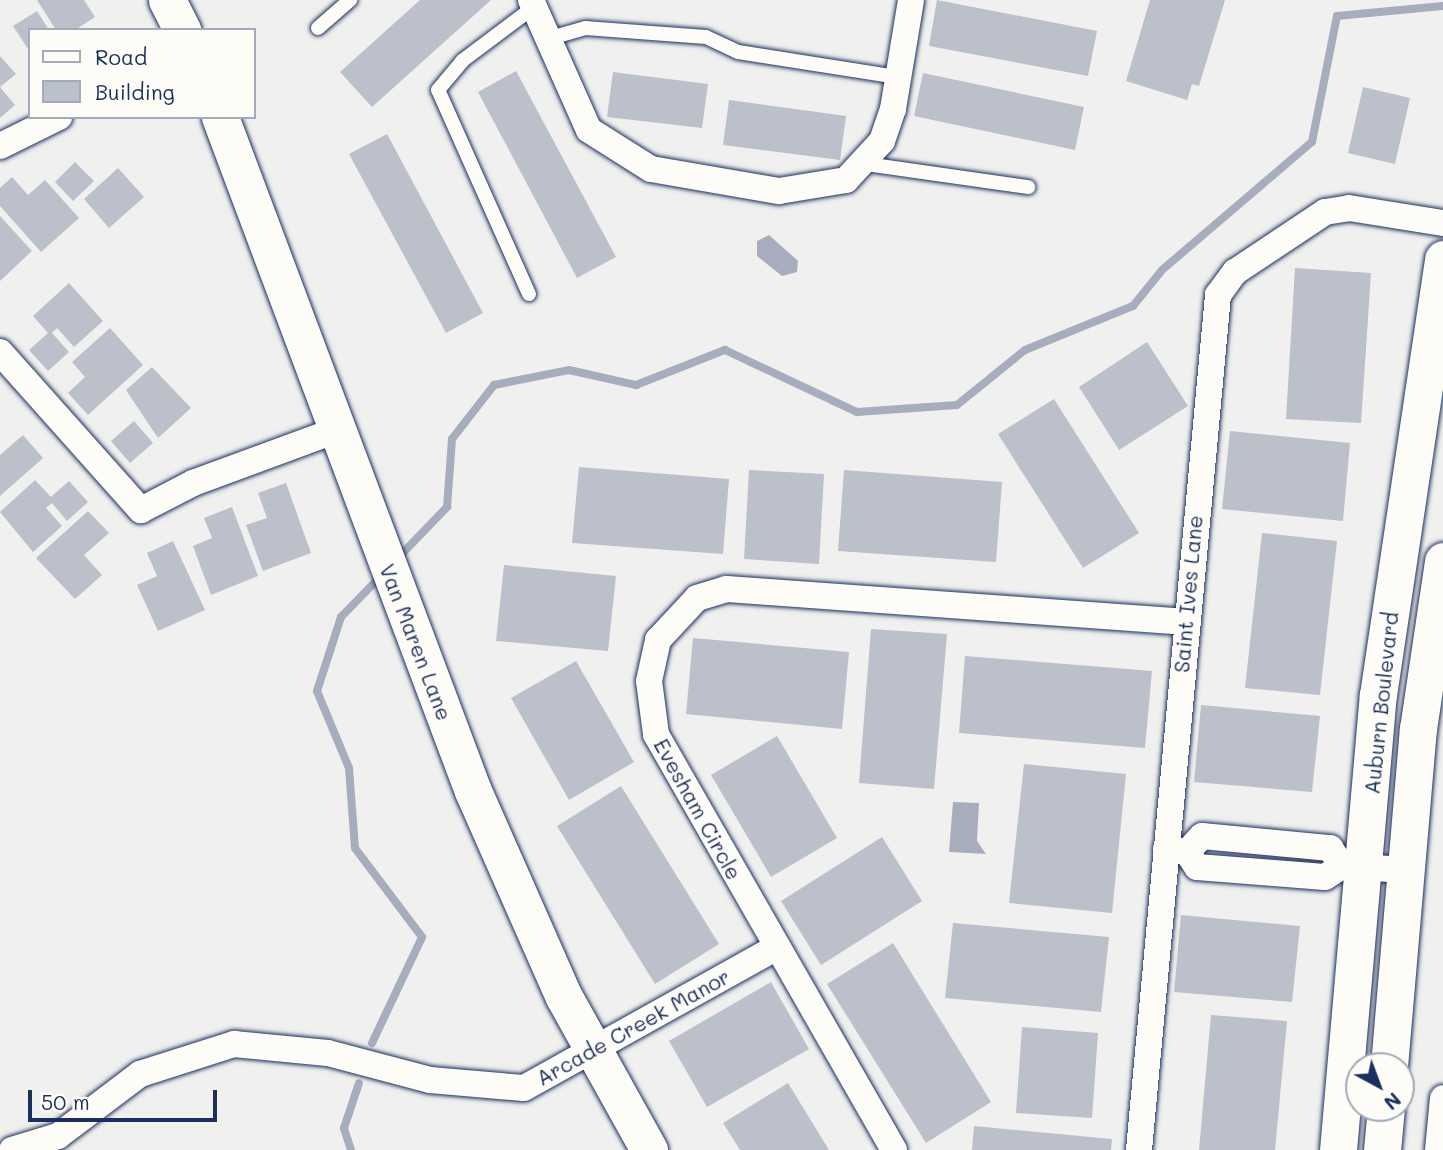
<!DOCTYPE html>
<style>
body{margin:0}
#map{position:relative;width:1443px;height:1150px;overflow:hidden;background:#f0f0ee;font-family:Mali,sans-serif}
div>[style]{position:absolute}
.water>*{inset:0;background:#a7adbd}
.stream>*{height:8px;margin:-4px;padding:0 4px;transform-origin:4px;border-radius:4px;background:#a7adbd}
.building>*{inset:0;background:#bbc0ca}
.roads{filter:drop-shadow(0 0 2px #1b2f5e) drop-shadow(0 0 2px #1b2f5e)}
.service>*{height:14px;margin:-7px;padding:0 7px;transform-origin:7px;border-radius:7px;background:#fdfcf7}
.minor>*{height:26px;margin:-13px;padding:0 13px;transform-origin:13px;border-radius:13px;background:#fdfcf7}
.secondary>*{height:37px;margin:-18.5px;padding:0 18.5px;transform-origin:18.5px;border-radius:18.5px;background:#fdfcf7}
span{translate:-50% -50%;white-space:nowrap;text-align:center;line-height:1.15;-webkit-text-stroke:5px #fdfcf7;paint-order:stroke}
.street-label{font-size:21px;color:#1b2f5e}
.legend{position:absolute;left:28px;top:28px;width:228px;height:91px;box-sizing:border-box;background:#fdfcf7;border:2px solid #a3aaba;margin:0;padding:9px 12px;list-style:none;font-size:21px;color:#1b2f5e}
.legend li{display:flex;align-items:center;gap:14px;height:35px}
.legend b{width:35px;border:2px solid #a3aaba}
.north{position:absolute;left:1345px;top:1052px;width:70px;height:70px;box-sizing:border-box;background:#fdfcf7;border:2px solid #a3aaba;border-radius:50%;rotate:139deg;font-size:19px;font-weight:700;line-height:28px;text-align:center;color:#1b2f5e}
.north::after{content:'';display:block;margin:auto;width:24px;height:32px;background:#1b2f5e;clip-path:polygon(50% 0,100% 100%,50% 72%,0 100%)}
.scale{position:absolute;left:28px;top:1090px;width:189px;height:32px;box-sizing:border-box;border:4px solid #1b2f5e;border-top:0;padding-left:9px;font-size:21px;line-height:24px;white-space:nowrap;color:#1b2f5e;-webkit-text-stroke:5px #fdfcf7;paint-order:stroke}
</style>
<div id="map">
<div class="water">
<div style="clip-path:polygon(769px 235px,798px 261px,797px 272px,782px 276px,757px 256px,757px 241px)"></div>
<div style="clip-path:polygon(953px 802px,979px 803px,977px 841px,986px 854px,949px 852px)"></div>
</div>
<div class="stream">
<div style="left:396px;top:560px;width:74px;rotate:-46.1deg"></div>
<div style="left:447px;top:507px;width:68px;rotate:-85.8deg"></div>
<div style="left:452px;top:439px;width:68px;rotate:-52.1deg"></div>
<div style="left:494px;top:385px;width:76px;rotate:-11.3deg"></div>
<div style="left:569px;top:370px;width:69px;rotate:12.6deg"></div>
<div style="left:636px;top:385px;width:96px;rotate:-21.5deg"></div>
<div style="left:725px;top:350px;width:146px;rotate:25.2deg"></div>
<div style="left:857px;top:412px;width:100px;rotate:-4deg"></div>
<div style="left:957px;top:405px;width:87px;rotate:-39deg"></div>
<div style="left:1025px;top:350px;width:117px;rotate:-22.2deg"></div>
<div style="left:1133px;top:306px;width:46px;rotate:-51.1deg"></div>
<div style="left:1162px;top:270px;width:197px;rotate:-40.5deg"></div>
<div style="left:1312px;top:142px;width:128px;rotate:-78.8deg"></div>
<div style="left:1337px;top:16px;width:106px;rotate:-5.4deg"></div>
<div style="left:372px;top:1043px;width:117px;rotate:-64.7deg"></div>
<div style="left:422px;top:937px;width:111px;rotate:-127deg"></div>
<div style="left:355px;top:848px;width:80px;rotate:-94.3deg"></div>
<div style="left:349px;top:768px;width:83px;rotate:-112.6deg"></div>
<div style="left:317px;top:691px;width:78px;rotate:-72deg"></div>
<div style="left:341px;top:617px;width:59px;rotate:-45.7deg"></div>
<div style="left:351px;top:1150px;width:23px;rotate:-108deg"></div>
<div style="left:344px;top:1128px;width:47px;rotate:-71.6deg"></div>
</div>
<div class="building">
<div style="clip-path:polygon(37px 0,84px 0,95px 17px,75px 30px,56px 30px)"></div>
<div style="clip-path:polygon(420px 0,491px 0,372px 107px,340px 72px)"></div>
<div style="clip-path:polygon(937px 0,1097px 31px,1088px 76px,929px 46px)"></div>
<div style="clip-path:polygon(1150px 0,1225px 0,1199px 86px,1192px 84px,1187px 100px,1126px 81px)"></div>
<div style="clip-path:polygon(37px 11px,49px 30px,30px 30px,30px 52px,13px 26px)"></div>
<div style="clip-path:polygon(0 56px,16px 74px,0 87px,15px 105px,0 118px)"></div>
<div style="clip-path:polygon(516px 71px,616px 257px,577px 278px,478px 92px)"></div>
<div style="clip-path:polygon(613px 72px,708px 84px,702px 128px,607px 117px)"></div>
<div style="clip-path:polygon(923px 73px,1084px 107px,1075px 150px,914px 116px)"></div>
<div style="clip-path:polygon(1363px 87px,1410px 98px,1395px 164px,1348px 153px)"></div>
<div style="clip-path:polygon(729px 100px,846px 116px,840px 160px,723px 145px)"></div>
<div style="clip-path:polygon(387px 134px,483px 313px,446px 333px,349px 154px)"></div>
<div style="clip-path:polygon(75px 162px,94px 181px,73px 201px,55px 182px)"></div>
<div style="clip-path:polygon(118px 168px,144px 197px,109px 228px,84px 199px)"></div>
<div style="clip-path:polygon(12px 177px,28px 195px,45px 180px,79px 218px,41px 252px,0 206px,0 188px)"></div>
<div style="clip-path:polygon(0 216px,32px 251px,0 281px)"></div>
<div style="clip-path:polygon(1295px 268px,1371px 273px,1361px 423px,1286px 419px)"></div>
<div style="clip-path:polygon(69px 283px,103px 321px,74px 347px,57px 328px,52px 333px,69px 352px,48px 371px,29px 350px,48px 333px,33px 316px)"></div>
<div style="clip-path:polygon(110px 328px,143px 365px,88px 415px,68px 393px,85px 377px,72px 362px)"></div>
<div style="clip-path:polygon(1147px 342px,1188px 406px,1119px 450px,1079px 387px)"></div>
<div style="clip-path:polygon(152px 367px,191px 408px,158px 438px,126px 390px)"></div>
<div style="clip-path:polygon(1054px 399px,1139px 533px,1083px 568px,998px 434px)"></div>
<div style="clip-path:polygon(134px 421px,153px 443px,130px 463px,111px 441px)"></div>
<div style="clip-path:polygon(1230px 431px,1350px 443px,1343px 521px,1222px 509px)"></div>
<div style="clip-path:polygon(23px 435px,43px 458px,0 496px,0 455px)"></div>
<div style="clip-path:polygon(579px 467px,729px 479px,723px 554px,572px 543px)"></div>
<div style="clip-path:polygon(749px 470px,824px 474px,819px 564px,744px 559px)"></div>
<div style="clip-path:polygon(844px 470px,1002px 482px,996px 562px,838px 551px)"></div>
<div style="clip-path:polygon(35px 480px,51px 497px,69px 481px,88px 502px,67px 521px,52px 503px,46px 508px,62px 526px,33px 552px,0 512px)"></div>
<div style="clip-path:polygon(286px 483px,311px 553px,263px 571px,246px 525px,267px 518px,258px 493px)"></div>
<div style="clip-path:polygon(232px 507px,258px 576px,211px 595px,193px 546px,212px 538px,204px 518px)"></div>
<div style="clip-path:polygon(88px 511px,109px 533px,84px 555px,102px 575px,75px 599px,36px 558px)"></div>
<div style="clip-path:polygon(1262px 533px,1337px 541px,1320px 695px,1245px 688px)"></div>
<div style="clip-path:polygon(173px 541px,205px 610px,158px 631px,137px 585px,157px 576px,147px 553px)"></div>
<div style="clip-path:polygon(504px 565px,616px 576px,608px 651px,496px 641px)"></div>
<div style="clip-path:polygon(871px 629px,947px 634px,934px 789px,859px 783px)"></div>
<div style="clip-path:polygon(693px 638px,849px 652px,842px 729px,686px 714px)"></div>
<div style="clip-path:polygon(965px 656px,1152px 671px,1145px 748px,959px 733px)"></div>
<div style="clip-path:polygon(576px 661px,634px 762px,569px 800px,511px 698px)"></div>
<div style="clip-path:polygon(1201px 705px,1320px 716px,1312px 792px,1194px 782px)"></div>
<div style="clip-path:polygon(777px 736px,837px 838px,771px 877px,711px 775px)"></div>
<div style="clip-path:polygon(1024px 764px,1126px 774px,1112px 913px,1009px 903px)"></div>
<div style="clip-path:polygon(621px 786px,719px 944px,655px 984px,557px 826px)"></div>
<div style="clip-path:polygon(882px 837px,922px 901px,821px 965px,781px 901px)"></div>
<div style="clip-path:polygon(1181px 915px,1300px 926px,1292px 1002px,1174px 992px)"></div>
<div style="clip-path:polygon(953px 923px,1109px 937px,1101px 1012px,945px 998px)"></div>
<div style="clip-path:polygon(893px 943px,991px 1102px,926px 1143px,827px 984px)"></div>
<div style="clip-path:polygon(771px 982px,809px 1049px,707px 1107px,669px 1041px)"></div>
<div style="clip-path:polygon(1211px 1015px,1287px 1021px,1275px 1150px,1199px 1150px)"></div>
<div style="clip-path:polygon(1022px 1027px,1098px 1033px,1092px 1118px,1016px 1113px)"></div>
<div style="clip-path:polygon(788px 1083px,829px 1150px,740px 1150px,723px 1123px)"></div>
<div style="clip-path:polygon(974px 1126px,1112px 1139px,1111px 1150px,972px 1150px)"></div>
</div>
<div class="roads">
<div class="service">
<div style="left:318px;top:28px;width:43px;rotate:-41.2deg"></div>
<div style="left:547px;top:39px;width:40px;rotate:-16deg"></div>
<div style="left:585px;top:28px;width:121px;rotate:4.3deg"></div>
<div style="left:706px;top:37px;width:35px;rotate:25deg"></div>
<div style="left:738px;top:52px;width:162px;rotate:8.9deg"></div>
<div style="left:866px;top:164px;width:164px;rotate:8.1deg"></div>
<div style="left:529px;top:294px;width:223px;rotate:-114deg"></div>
<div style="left:438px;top:90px;width:38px;rotate:-50deg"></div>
<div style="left:462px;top:61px;width:90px;rotate:-36.9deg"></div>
</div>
<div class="minor">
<div style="left:531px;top:0;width:142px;rotate:66deg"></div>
<div style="left:589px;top:130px;width:73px;rotate:32.2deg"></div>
<div style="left:651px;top:169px;width:130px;rotate:9.8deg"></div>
<div style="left:779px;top:191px;width:68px;rotate:-9.3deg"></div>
<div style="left:846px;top:180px;width:53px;rotate:-47.3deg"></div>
<div style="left:882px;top:141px;width:34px;rotate:-71deg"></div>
<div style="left:893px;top:109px;width:110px;rotate:-80.6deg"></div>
<div style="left:0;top:146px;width:66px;rotate:-26.2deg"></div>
<div style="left:0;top:352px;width:212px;rotate:48.3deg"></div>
<div style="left:141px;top:510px;width:59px;rotate:-27.4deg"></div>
<div style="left:193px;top:483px;width:153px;rotate:-20.2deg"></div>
<div style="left:1166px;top:849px;width:21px;rotate:8deg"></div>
<div style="left:1187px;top:852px;width:18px;rotate:56deg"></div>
<div style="left:1197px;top:867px;width:128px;rotate:4.5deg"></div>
<div style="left:1325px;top:877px;width:20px;rotate:-33deg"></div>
<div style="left:1342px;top:866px;width:64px;rotate:3.6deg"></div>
<div style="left:1187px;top:852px;width:22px;rotate:-47deg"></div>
<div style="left:1202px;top:836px;width:129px;rotate:5.4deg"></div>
<div style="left:1330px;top:848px;width:22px;rotate:56deg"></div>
<div style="left:12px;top:1150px;width:48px;rotate:-16.9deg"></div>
<div style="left:58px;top:1136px;width:103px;rotate:-37.1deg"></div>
<div style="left:140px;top:1074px;width:99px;rotate:-17.7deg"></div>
<div style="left:234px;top:1044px;width:94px;rotate:5.5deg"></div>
<div style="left:328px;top:1053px;width:106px;rotate:14.8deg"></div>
<div style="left:430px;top:1080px;width:94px;rotate:4.9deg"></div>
<div style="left:524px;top:1088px;width:290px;rotate:-29.1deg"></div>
<div style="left:894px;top:1150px;width:479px;rotate:-119.8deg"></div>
<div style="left:656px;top:734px;width:53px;rotate:-97.5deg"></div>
<div style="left:649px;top:681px;width:42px;rotate:-77.6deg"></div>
<div style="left:658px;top:640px;width:57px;rotate:-47.1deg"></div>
<div style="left:697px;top:598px;width:30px;rotate:-17deg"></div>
<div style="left:726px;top:589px;width:460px;rotate:4.1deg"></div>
<div style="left:1139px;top:1150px;width:859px;rotate:-84.72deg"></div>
<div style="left:1218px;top:295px;width:29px;rotate:-54deg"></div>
<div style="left:1235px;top:272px;width:108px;rotate:-33.7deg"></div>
<div style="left:1325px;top:212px;width:24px;rotate:-9deg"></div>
<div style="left:1349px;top:208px;width:95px;rotate:9.1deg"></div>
<div style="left:1438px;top:1150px;width:52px;rotate:-84.5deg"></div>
</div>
<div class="secondary">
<div style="left:167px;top:0;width:34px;rotate:63deg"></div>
<div style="left:220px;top:117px;width:720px;rotate:69.43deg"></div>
<div style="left:473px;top:791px;width:225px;rotate:66.2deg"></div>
<div style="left:564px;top:997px;width:175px;rotate:60.9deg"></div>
<div style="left:1389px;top:1066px;width:338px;rotate:-85.1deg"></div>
<div style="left:1418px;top:729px;width:170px;rotate:-81.5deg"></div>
<div style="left:1338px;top:1150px;width:457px;rotate:-85deg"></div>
<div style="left:1378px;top:695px;width:441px;rotate:-81.5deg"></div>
<div style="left:1382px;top:1150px;width:42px;rotate:-84.6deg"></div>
</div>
</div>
<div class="street-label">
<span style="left:1188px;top:594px;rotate:-85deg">Saint Ives Lane</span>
<span style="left:416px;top:642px;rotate:69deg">Van Maren Lane</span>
<span style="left:1381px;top:703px;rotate:-84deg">Auburn Boulevard</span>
<span style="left:698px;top:809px;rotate:61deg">Evesham Circle</span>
<span style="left:633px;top:1027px;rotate:-29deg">Arcade Creek Manor</span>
</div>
<ul class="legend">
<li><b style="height:9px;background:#fdfcf7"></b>Road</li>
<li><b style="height:19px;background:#bbc0ca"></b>Building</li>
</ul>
<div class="north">N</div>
<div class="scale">50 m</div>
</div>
